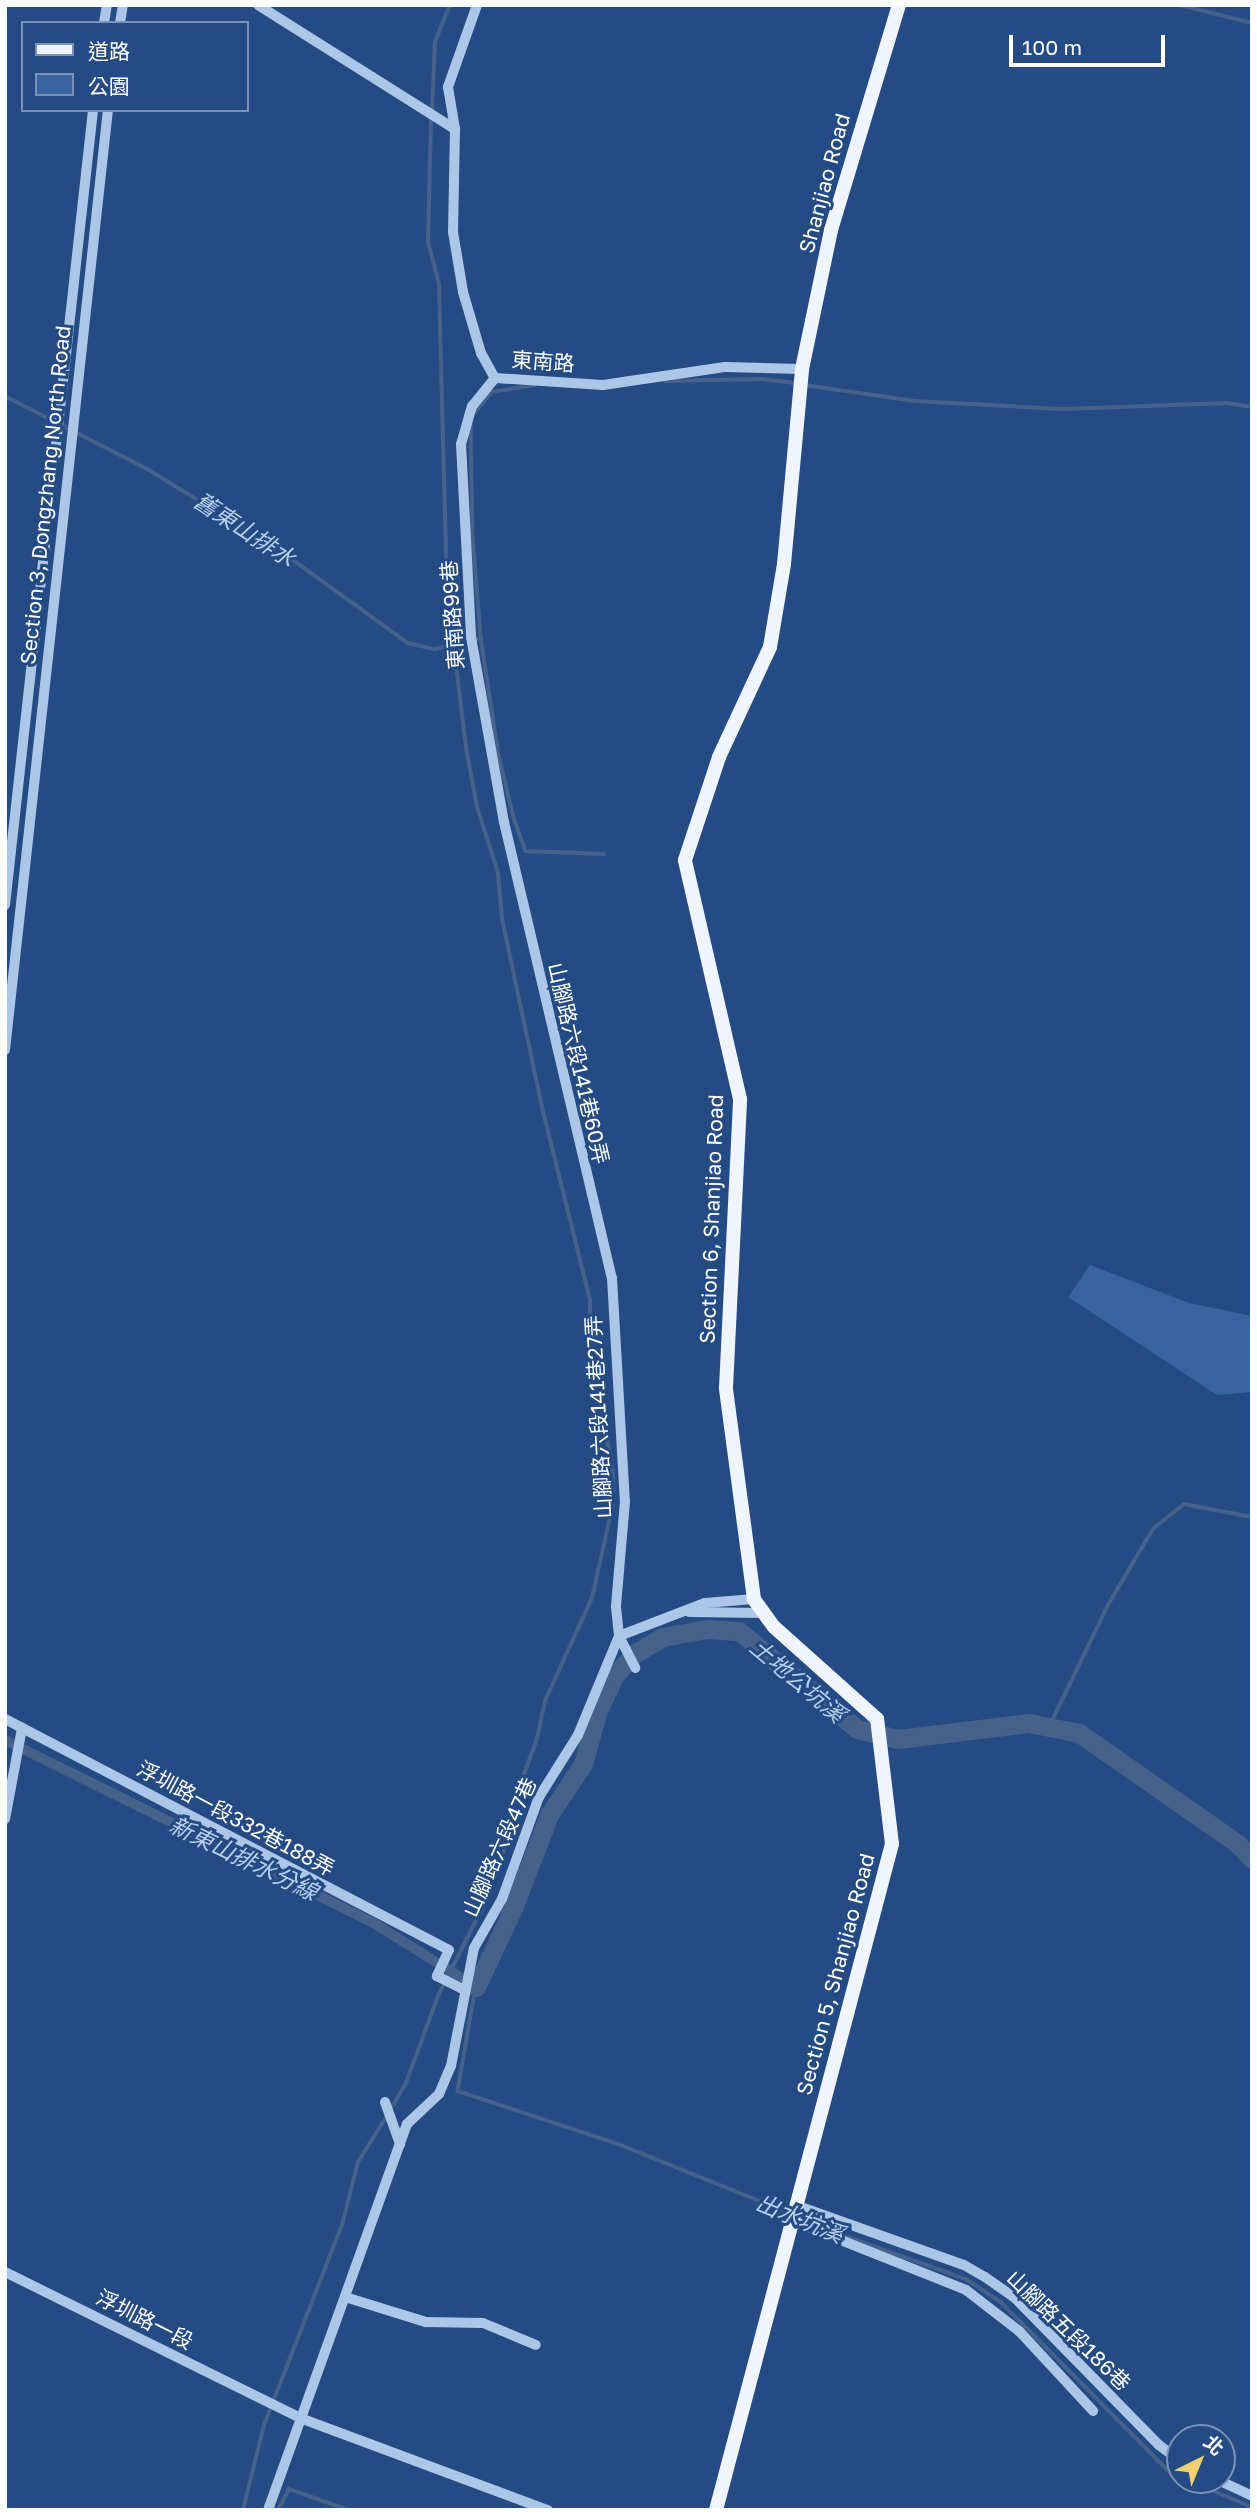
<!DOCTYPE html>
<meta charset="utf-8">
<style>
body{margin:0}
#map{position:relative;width:1257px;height:2515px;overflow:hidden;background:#244b83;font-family:"Golos Text","Noto Sans TC",sans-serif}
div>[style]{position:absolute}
.green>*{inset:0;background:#3865a0}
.stream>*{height:3.5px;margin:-1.75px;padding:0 1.75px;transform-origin:1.75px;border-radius:1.75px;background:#46628a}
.canal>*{height:10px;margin:-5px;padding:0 5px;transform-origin:5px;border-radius:5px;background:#46628a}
.river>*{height:19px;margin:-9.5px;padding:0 9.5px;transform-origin:9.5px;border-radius:9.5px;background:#46628a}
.minor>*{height:10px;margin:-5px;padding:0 5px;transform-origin:5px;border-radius:5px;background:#acc6e8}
.major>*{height:14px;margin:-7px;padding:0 7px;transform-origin:7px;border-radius:7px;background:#eff4fe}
span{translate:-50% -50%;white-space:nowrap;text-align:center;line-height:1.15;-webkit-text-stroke:6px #244b83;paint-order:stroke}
.street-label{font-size:21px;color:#fff}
.water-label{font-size:23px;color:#b8d0ef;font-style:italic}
.frame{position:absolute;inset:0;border:7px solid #fff;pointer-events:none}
.legend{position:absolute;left:21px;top:21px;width:228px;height:91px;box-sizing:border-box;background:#244b83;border:2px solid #7c93b5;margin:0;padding:9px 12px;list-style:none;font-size:21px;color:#fff}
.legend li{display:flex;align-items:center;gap:14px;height:35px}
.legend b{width:35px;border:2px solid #7c93b5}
.north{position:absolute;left:1166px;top:2424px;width:70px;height:70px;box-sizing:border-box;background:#244b83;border:2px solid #7c93b5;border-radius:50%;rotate:43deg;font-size:19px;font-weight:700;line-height:28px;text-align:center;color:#fff}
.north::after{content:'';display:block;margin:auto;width:24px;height:32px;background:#f2cf70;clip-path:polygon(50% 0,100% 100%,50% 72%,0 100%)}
.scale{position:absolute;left:1009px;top:35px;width:156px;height:32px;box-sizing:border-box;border:4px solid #fff;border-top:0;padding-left:9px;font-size:21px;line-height:24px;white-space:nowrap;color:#fff;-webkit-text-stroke:5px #244b83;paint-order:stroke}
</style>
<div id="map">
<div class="green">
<div style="clip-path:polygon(1090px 1265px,1189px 1303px,1252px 1316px,1252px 1392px,1217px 1395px,1068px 1297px)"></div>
</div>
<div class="stream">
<div style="left:1180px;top:5px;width:74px;rotate:14deg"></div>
<div style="left:432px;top:111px;width:69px;rotate:-87.5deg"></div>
<div style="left:435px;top:42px;width:40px;rotate:-68deg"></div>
<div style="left:665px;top:381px;width:98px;rotate:-1.2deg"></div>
<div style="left:763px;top:379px;width:34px;rotate:7deg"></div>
<div style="left:804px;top:385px;width:112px;rotate:8.2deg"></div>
<div style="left:915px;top:401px;width:150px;rotate:3.1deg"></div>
<div style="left:1065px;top:409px;width:162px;rotate:-2.1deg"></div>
<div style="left:1227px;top:403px;width:25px;rotate:9deg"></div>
<div style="left:5px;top:396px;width:158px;rotate:27.1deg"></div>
<div style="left:146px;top:468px;width:163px;rotate:31.7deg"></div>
<div style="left:285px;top:554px;width:152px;rotate:35.9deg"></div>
<div style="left:408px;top:643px;width:28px;rotate:13deg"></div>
<div style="left:435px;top:649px;width:47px;rotate:-13.4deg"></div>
<div style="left:475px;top:412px;width:26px;rotate:-50deg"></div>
<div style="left:492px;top:392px;width:44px;rotate:-9.2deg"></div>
<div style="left:471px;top:425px;width:111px;rotate:89deg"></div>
<div style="left:473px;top:536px;width:102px;rotate:85.5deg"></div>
<div style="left:481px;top:638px;width:118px;rotate:81.3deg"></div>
<div style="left:499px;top:755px;width:65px;rotate:76.6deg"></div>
<div style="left:514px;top:818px;width:35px;rotate:70deg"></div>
<div style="left:526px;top:851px;width:78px;rotate:2.2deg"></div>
<div style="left:1050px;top:1725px;width:133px;rotate:-64.2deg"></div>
<div style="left:1108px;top:1605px;width:88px;rotate:-59.4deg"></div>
<div style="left:1153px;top:1529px;width:40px;rotate:-39deg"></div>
<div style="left:1184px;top:1504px;width:69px;rotate:10.8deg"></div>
<div style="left:476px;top:1987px;width:106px;rotate:99.8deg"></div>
<div style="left:458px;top:2091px;width:172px;rotate:18.3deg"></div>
<div style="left:621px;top:2145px;width:181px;rotate:22deg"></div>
<div style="left:391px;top:2109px;width:30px;rotate:-60deg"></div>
<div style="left:406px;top:2083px;width:95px;rotate:-69.7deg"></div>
<div style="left:439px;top:1994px;width:100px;rotate:-63.2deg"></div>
<div style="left:484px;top:1905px;width:59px;rotate:-70deg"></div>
<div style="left:504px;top:1850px;width:50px;rotate:-78.5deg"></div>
<div style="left:514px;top:1801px;width:66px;rotate:-69.6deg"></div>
<div style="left:537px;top:1739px;width:39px;rotate:-78deg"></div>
<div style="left:545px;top:1701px;width:113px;rotate:-65.5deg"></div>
<div style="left:592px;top:1598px;width:96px;rotate:-77.4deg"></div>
<div style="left:613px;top:1504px;width:30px;rotate:-90deg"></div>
<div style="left:613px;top:1474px;width:139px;rotate:-99.9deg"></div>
<div style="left:589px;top:1337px;width:37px;rotate:-88deg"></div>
<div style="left:590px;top:1300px;width:194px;rotate:-104deg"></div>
<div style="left:543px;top:1112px;width:197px;rotate:-102deg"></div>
<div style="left:502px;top:919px;width:46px;rotate:-95deg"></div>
<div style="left:498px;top:873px;width:69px;rotate:-107.7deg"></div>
<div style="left:477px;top:807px;width:60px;rotate:-100.6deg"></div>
<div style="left:466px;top:748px;width:157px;rotate:-96.9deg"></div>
<div style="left:447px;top:592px;width:308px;rotate:-91.5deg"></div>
<div style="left:439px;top:284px;width:43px;rotate:-104.7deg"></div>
<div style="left:428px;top:242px;width:124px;rotate:-88.6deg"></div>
<div style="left:796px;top:2216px;width:41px;rotate:22.8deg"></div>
<div style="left:845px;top:2236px;width:128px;rotate:19.6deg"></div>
<div style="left:966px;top:2279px;width:42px;rotate:33.3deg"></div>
<div style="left:1001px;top:2302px;width:240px;rotate:45.2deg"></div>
<div style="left:1170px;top:2472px;width:11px;rotate:27deg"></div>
<div style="left:1188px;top:2480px;width:69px;rotate:22.9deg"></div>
<div style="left:243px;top:2510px;width:88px;rotate:-76.1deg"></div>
<div style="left:264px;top:2425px;width:215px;rotate:-68.7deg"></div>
<div style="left:342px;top:2225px;width:65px;rotate:-75.7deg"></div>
<div style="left:358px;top:2162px;width:54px;rotate:-57.8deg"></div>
<div style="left:278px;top:2510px;width:24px;rotate:-62deg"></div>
<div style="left:289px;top:2489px;width:64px;rotate:19.3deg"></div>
</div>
<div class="canal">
<div style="left:5px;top:1740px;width:410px;rotate:26.4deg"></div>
<div style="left:372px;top:1922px;width:123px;rotate:32deg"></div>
</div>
<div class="river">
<div style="left:476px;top:1987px;width:84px;rotate:-64.7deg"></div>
<div style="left:512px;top:1911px;width:103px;rotate:-68.9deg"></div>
<div style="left:549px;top:1815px;width:61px;rotate:-56.3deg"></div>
<div style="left:583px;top:1764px;width:56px;rotate:-74.5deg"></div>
<div style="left:598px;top:1710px;width:39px;rotate:-64deg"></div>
<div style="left:615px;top:1675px;width:28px;rotate:-48deg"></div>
<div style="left:634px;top:1654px;width:33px;rotate:-31deg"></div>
<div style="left:662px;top:1637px;width:47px;rotate:-9.9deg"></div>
<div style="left:708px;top:1629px;width:31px;rotate:4deg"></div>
<div style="left:739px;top:1631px;width:153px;rotate:39.7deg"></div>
<div style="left:857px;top:1729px;width:42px;rotate:13.7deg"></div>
<div style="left:898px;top:1739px;width:132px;rotate:-7deg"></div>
<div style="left:1029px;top:1723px;width:51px;rotate:11.3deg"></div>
<div style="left:1079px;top:1733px;width:194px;rotate:34.9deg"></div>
<div style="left:1238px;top:1844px;width:21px;rotate:47deg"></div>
</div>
<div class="minor">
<div style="left:258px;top:5px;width:233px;rotate:32.2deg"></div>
<div style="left:477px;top:5px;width:87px;rotate:109.5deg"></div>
<div style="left:448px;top:87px;width:43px;rotate:80.5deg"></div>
<div style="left:455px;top:129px;width:103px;rotate:91.1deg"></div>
<div style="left:453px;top:232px;width:61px;rotate:80.5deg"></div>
<div style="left:463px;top:292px;width:64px;rotate:73.6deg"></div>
<div style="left:481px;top:353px;width:29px;rotate:61deg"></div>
<div style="left:104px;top:23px;width:18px;rotate:-81deg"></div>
<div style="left:120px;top:23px;width:18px;rotate:-81deg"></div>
<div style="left:495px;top:378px;width:36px;rotate:129deg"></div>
<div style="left:472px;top:406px;width:40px;rotate:106deg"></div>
<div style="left:461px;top:444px;width:193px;rotate:87deg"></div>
<div style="left:471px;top:637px;width:188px;rotate:79.9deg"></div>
<div style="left:504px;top:822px;width:469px;rotate:76.7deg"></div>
<div style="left:612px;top:1278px;width:223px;rotate:86.7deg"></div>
<div style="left:625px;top:1501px;width:106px;rotate:94.9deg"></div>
<div style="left:616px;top:1607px;width:29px;rotate:84deg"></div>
<div style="left:619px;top:1636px;width:36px;rotate:63deg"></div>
<div style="left:495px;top:378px;width:108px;rotate:3.7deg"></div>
<div style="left:603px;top:385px;width:123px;rotate:-8.4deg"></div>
<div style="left:725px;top:367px;width:77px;rotate:1.5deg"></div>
<div style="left:5px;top:905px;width:800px;rotate:-83.68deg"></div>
<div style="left:5px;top:1050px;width:946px;rotate:-83.75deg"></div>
<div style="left:689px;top:1612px;width:73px;rotate:0.8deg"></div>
<div style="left:5px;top:1719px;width:500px;rotate:27.49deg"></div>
<div style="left:449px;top:1950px;width:29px;rotate:115deg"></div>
<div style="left:437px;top:1976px;width:30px;rotate:27deg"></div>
<div style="left:5px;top:1819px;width:93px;rotate:-79.4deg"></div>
<div style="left:385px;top:2102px;width:45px;rotate:70.3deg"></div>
<div style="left:798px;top:2206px;width:176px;rotate:19.6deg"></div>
<div style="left:964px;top:2265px;width:24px;rotate:30deg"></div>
<div style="left:985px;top:2277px;width:37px;rotate:35deg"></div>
<div style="left:1015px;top:2298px;width:206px;rotate:45.6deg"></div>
<div style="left:1159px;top:2445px;width:26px;rotate:37deg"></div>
<div style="left:793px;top:2221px;width:186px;rotate:21.7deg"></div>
<div style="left:966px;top:2290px;width:67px;rotate:37.7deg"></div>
<div style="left:1019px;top:2331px;width:109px;rotate:47.2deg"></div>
<div style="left:5px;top:2272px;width:329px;rotate:26.3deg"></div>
<div style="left:300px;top:2418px;width:265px;rotate:20.4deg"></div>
<div style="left:345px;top:2297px;width:85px;rotate:17.2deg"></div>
<div style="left:426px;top:2322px;width:57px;rotate:1deg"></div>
<div style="left:483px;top:2323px;width:57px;rotate:22.5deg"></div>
<div style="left:1218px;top:2480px;width:38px;rotate:25deg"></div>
<div style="left:268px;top:2510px;width:410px;rotate:-70.2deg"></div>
<div style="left:407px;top:2124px;width:44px;rotate:-43.2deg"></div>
<div style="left:439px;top:2094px;width:30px;rotate:-67deg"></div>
<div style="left:451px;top:2066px;width:120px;rotate:-79deg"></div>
<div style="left:474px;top:1948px;width:56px;rotate:-60.3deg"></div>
<div style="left:502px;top:1899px;width:109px;rotate:-70.1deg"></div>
<div style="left:539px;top:1797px;width:73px;rotate:-57.8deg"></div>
<div style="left:578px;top:1735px;width:107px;rotate:-67.5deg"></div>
<div style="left:619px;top:1636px;width:92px;rotate:-21deg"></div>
<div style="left:705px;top:1603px;width:49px;rotate:-4.7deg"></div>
</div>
<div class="major">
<div style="left:716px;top:2510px;width:689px;rotate:-75.2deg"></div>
<div style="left:892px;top:1844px;width:126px;rotate:-96.8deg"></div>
<div style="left:877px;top:1719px;width:138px;rotate:-138.2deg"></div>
<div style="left:774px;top:1627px;width:34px;rotate:-126deg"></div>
<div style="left:754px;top:1599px;width:213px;rotate:-97.6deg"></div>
<div style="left:726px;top:1388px;width:289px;rotate:-87.2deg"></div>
<div style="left:740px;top:1099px;width:245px;rotate:-103deg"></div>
<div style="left:685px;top:860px;width:108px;rotate:-71.7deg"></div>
<div style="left:719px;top:757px;width:121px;rotate:-65.1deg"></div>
<div style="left:770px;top:647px;width:84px;rotate:-80.4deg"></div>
<div style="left:784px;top:564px;width:196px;rotate:-84.7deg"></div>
<div style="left:802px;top:369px;width:142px;rotate:-78.2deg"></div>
<div style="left:831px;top:230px;width:235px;rotate:-73.2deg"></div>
</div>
<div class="street-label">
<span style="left:824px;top:183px;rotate:-75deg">Shanjiao Road</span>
<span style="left:543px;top:361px;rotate:4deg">東南路</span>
<span style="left:45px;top:495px;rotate:-84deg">Section 3, Dongzhang North Road</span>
<span style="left:452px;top:615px;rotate:-94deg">東南路99巷</span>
<span style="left:579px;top:1063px;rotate:77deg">山腳路六段141巷60弄</span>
<span style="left:711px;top:1219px;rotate:-88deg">Section 6, Shanjiao Road</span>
<span style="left:598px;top:1417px;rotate:-93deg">山腳路六段141巷27弄</span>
<span style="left:236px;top:1818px;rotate:28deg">浮圳路一段332巷188弄</span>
<span style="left:499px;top:1847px;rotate:-66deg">山腳路六段47巷</span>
<span style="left:835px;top:1974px;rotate:-75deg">Section 5, Shanjiao Road</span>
<span style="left:145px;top:2319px;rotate:27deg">浮圳路一段</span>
<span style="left:1069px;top:2330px;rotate:44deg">山腳路五段186巷</span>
</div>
<div class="water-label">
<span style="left:245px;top:529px;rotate:33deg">舊東山排水</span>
<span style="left:798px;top:1680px;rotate:40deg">土地公坑溪</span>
<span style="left:244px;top:1858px;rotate:26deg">新東山排水分線</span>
<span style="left:800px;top:2218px;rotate:22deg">出水坑溪</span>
</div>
<div class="frame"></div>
<ul class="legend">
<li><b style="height:9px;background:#eff4fe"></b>道路</li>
<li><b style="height:19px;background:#3865a0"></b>公園</li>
</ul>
<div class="north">北</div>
<div class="scale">100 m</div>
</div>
